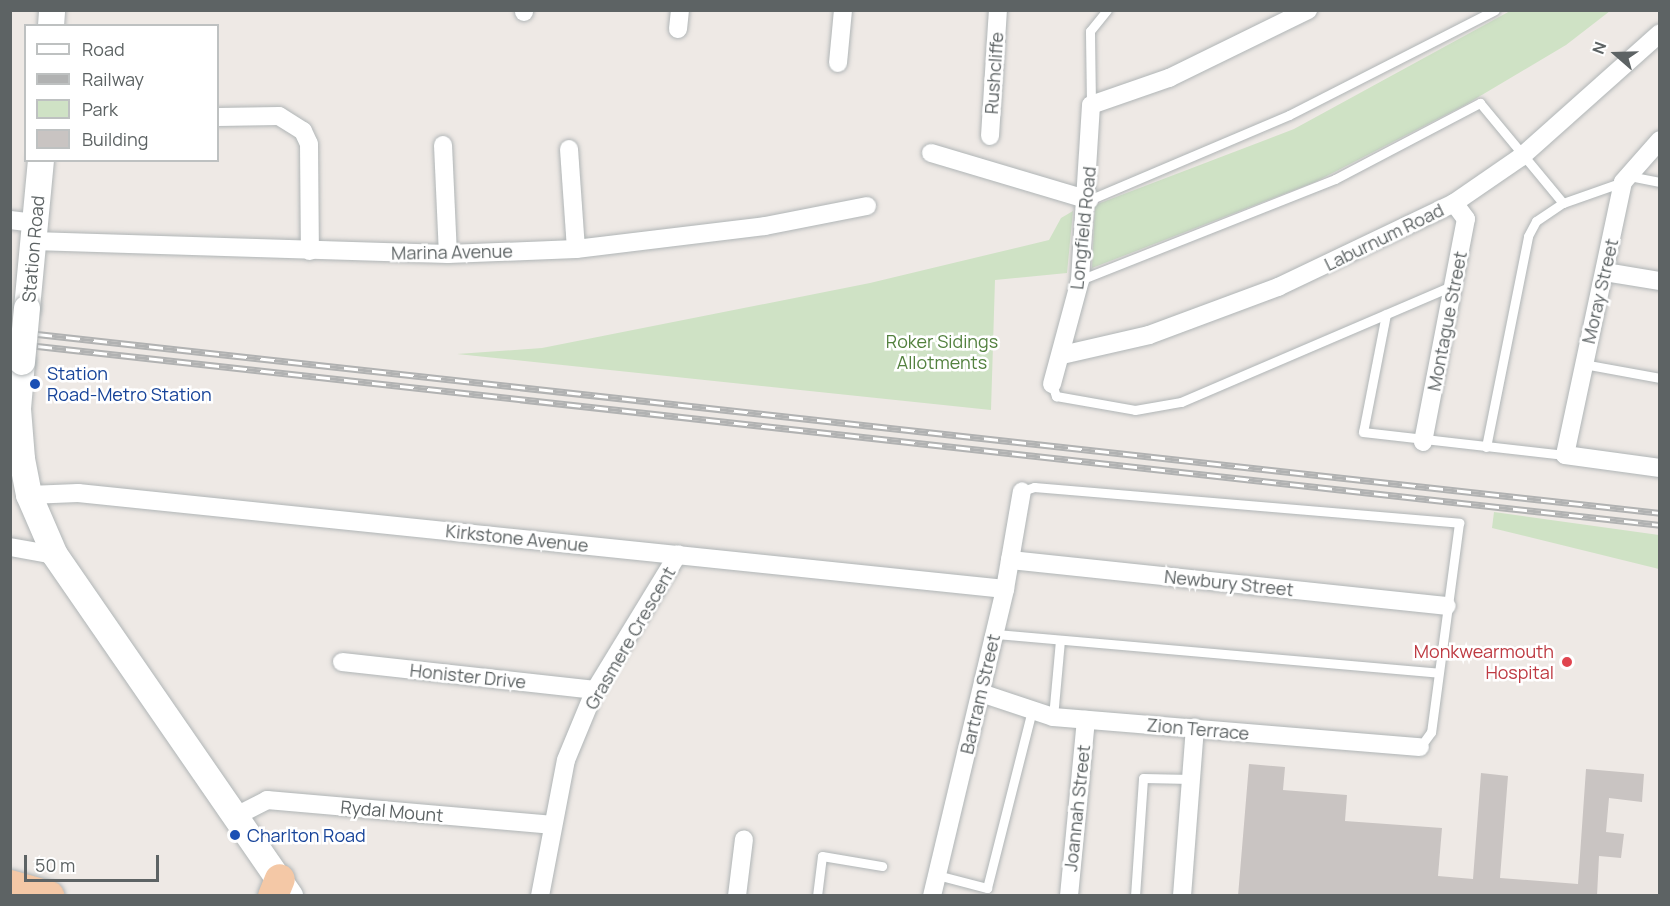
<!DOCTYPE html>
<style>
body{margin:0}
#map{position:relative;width:1670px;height:906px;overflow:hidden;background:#eee9e5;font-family:Manrope,sans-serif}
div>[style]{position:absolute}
.green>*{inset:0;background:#cfe2c5}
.building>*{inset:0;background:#c9c4c2}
.roads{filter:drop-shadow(0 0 2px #b0b5b6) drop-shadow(0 0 2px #b0b5b6)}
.service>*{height:9px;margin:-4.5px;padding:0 4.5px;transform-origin:4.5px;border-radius:4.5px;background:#fff}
.minor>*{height:18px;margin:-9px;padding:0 9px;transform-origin:9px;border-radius:9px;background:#fff}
.secondary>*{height:26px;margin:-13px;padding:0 13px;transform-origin:13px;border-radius:13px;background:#fff}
.trunk>*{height:30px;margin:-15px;padding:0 15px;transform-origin:15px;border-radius:15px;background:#f4c8a6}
.rail>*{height:7px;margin-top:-3.5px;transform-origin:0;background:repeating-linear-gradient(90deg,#fff 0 14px,#b1b2b2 0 28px);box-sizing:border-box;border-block:2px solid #b1b2b2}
.bridges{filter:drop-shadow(0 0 2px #b0b5b6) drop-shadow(0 0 2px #b0b5b6)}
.secondary-bridge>*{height:26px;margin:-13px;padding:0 13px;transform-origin:13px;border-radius:13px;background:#fff}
.dots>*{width:16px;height:16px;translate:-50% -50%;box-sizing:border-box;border:3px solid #fff;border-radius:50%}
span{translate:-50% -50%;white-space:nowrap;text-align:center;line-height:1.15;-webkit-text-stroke:5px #fff;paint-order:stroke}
.street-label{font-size:18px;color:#5d6364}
.park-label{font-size:18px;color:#53813f}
.transit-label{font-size:18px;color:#164399}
.left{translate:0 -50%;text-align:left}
.health-label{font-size:18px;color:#be3a42}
.right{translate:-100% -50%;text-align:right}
.frame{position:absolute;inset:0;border:12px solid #5d6364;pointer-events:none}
.legend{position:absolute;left:24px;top:24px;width:195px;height:138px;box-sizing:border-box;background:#fff;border:2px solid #bec1c1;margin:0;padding:8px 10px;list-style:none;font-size:18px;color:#5d6364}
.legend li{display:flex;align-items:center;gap:12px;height:30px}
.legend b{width:30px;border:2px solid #bec1c1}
.north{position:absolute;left:1586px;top:24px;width:60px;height:60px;-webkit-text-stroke:4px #fff;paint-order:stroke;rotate:290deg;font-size:16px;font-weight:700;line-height:24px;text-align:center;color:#5d6364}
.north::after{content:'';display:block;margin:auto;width:21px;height:27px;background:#5d6364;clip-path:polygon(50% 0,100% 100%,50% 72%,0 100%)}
.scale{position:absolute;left:24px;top:855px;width:135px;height:27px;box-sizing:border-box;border:3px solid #5d6364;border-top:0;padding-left:8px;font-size:18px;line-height:21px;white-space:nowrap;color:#5d6364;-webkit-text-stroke:4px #fff;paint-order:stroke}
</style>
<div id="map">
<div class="green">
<div style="clip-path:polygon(1510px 11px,1610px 11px,1566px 45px,1465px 105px,1315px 182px,1092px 268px,1095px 205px,1294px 129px)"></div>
<div style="clip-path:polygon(1073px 211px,1067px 273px,995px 280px,991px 410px,457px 354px,542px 348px,870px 283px,1049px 240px,1061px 218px)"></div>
<div style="clip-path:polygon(1494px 512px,1659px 535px,1659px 569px,1492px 528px)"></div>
</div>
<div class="building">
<div style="clip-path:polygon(1249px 764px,1285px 767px,1283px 790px,1347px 795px,1345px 821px,1442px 828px,1438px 876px,1473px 879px,1481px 773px,1508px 776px,1500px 878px,1578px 884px,1586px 769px,1644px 774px,1642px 802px,1609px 798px,1606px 832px,1624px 834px,1621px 858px,1599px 856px,1597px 896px,1238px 896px)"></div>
</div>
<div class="roads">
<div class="service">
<div style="left:1091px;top:105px;width:74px;rotate:-90.8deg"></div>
<div style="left:1090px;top:31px;width:27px;rotate:-51deg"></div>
<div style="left:1629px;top:176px;width:32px;rotate:11deg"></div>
<div style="left:1089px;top:200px;width:217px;rotate:-23deg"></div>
<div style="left:1289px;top:115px;width:231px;rotate:-27deg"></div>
<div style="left:1080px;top:280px;width:274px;rotate:-21.6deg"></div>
<div style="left:1335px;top:179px;width:164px;rotate:-27.7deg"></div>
<div style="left:1480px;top:103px;width:130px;rotate:50.3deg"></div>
<div style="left:1386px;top:314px;width:120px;rotate:101deg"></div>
<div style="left:1363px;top:432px;width:203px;rotate:6.5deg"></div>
<div style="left:1583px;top:364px;width:78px;rotate:10.3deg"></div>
<div style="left:1052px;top:384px;width:13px;rotate:72deg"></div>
<div style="left:1056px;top:396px;width:80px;rotate:10deg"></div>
<div style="left:1135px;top:410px;width:47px;rotate:-9.9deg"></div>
<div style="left:1181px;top:402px;width:297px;rotate:-23.2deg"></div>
<div style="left:1486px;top:447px;width:215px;rotate:-78.7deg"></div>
<div style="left:1528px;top:236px;width:17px;rotate:-62deg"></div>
<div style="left:1536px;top:221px;width:32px;rotate:-34deg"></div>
<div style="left:1563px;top:203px;width:64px;rotate:-19.3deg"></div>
<div style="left:1022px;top:491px;width:13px;rotate:-18deg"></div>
<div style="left:1034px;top:487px;width:427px;rotate:4.8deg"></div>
<div style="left:1459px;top:523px;width:211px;rotate:97.6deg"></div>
<div style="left:1431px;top:732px;width:19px;rotate:126deg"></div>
<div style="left:995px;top:634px;width:444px;rotate:5deg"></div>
<div style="left:1053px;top:717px;width:77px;rotate:-84.8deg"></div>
<div style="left:937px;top:875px;width:52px;rotate:14.6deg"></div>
<div style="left:987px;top:888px;width:184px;rotate:-75.8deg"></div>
<div style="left:817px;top:896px;width:40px;rotate:-82.9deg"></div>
<div style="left:822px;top:856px;width:61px;rotate:9.5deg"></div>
<div style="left:1135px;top:896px;width:118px;rotate:-86.1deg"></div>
<div style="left:1143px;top:778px;width:48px;rotate:1.2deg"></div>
</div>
<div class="minor">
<div style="left:524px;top:12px;width:2px;rotate:-90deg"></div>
<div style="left:678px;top:29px;width:19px;rotate:-84deg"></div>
<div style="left:838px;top:63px;width:53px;rotate:-84.6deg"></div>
<div style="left:218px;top:117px;width:61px;rotate:-0.9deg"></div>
<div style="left:279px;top:116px;width:28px;rotate:32deg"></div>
<div style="left:303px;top:131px;width:14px;rotate:65deg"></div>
<div style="left:309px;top:144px;width:107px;rotate:89.5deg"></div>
<div style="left:990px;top:136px;width:126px;rotate:-86.4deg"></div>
<div style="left:1660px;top:140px;width:56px;rotate:131.4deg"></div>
<div style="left:1623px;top:182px;width:279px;rotate:102deg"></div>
<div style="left:1565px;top:455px;width:96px;rotate:7.8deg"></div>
<div style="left:443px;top:145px;width:109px;rotate:87.4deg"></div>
<div style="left:569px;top:149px;width:100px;rotate:86deg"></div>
<div style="left:931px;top:153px;width:165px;rotate:16.6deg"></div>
<div style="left:10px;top:220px;width:25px;rotate:7deg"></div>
<div style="left:33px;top:241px;width:415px;rotate:1.8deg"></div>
<div style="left:448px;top:254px;width:128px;rotate:-2.2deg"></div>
<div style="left:576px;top:249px;width:190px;rotate:-6.9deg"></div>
<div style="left:765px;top:226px;width:104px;rotate:-11.1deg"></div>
<div style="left:1605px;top:272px;width:56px;rotate:9.3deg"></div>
<div style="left:1062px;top:355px;width:89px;rotate:-12.9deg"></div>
<div style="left:1149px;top:335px;width:138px;rotate:-20.4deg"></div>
<div style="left:1278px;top:287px;width:195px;rotate:-25.5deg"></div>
<div style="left:1454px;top:203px;width:81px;rotate:-34.5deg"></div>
<div style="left:1521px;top:157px;width:186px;rotate:-41.7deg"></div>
<div style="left:1052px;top:384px;width:108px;rotate:-74.9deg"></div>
<div style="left:1080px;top:280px;width:175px;rotate:-86.4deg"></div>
<div style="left:1091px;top:105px;width:83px;rotate:-19.1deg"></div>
<div style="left:1169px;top:78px;width:155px;rotate:-26.1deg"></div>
<div style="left:1423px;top:442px;width:227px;rotate:-79.1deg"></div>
<div style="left:1466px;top:219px;width:20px;rotate:-127deg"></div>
<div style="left:29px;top:495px;width:49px;rotate:-2.3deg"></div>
<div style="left:78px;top:493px;width:932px;rotate:5.91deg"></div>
<div style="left:10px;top:547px;width:46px;rotate:10.1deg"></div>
<div style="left:1010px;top:560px;width:439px;rotate:6deg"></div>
<div style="left:342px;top:662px;width:255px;rotate:6.3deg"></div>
<div style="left:981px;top:693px;width:76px;rotate:18.4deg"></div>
<div style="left:1053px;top:717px;width:368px;rotate:4.7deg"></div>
<div style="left:238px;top:815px;width:33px;rotate:-27deg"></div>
<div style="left:267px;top:800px;width:285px;rotate:5deg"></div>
<div style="left:540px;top:896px;width:138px;rotate:-79.2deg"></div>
<div style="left:566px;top:760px;width:76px;rotate:-67.5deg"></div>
<div style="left:595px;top:690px;width:159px;rotate:-58.6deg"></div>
<div style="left:737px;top:896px;width:57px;rotate:-83deg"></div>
<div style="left:932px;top:896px;width:316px;rotate:-76.6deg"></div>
<div style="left:1005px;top:589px;width:99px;rotate:-80.2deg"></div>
<div style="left:1069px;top:896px;width:177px;rotate:-84.5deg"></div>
<div style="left:1182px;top:896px;width:169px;rotate:-85.6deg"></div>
</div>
<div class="secondary">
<div style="left:51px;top:26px;width:16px;rotate:-86deg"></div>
<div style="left:27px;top:308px;width:149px;rotate:-84.6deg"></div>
<div style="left:22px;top:362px;width:47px;rotate:94.9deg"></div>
<div style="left:18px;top:409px;width:50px;rotate:85.4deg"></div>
<div style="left:22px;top:459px;width:37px;rotate:79deg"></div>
<div style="left:29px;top:495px;width:65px;rotate:66.6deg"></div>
<div style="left:55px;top:555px;width:414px;rotate:55.4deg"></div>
</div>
<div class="trunk">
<div style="left:10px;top:885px;width:41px;rotate:15.8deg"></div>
<div style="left:273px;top:896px;width:18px;rotate:-68deg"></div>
</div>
</div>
<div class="rail">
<div style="left:10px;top:331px;width:1660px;rotate:6.29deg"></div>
<div style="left:10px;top:343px;width:1660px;rotate:6.29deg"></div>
</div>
<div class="bridges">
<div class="secondary-bridge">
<div style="left:22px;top:362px;width:54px;rotate:-84.7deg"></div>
</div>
</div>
<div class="dots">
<div style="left:35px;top:384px;background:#1a4fb4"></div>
<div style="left:1567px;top:662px;background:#e0444e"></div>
<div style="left:235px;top:835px;background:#1a4fb4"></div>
</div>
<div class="street-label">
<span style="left:994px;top:73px;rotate:-86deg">Rushcliffe</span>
<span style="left:1083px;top:228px;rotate:-84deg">Longfield Road</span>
<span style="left:1384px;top:237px;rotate:-26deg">Laburnum Road</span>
<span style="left:33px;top:249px;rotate:-85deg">Station Road</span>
<span style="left:452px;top:252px;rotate:-1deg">Marina Avenue</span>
<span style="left:1600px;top:291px;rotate:-77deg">Moray Street</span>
<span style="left:1447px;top:321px;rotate:-79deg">Montague Street</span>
<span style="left:517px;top:538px;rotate:6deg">Kirkstone Avenue</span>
<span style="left:1229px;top:583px;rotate:6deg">Newbury Street</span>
<span style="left:630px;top:638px;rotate:-60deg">Grasmere Crescent</span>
<span style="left:468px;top:676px;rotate:6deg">Honister Drive</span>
<span style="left:980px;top:694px;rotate:-77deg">Bartram Street</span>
<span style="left:1198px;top:729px;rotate:5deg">Zion Terrace</span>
<span style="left:1077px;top:808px;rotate:-84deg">Joannah Street</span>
<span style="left:392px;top:811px;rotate:5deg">Rydal Mount</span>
</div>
<div class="park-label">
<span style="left:942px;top:352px">Roker Sidings<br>Allotments</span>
</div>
<div class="transit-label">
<span class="left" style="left:47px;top:384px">Station<br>Road-Metro Station</span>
<span class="left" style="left:247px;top:835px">Charlton Road</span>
</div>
<div class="health-label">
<span class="right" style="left:1554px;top:662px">Monkwearmouth<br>Hospital</span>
</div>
<div class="frame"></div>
<ul class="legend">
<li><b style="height:8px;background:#fff"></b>Road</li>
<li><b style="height:8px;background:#b1b2b2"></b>Railway</li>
<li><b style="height:16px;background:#cfe2c5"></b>Park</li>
<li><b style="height:16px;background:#c9c4c2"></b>Building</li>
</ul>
<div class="north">N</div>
<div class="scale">50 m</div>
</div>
